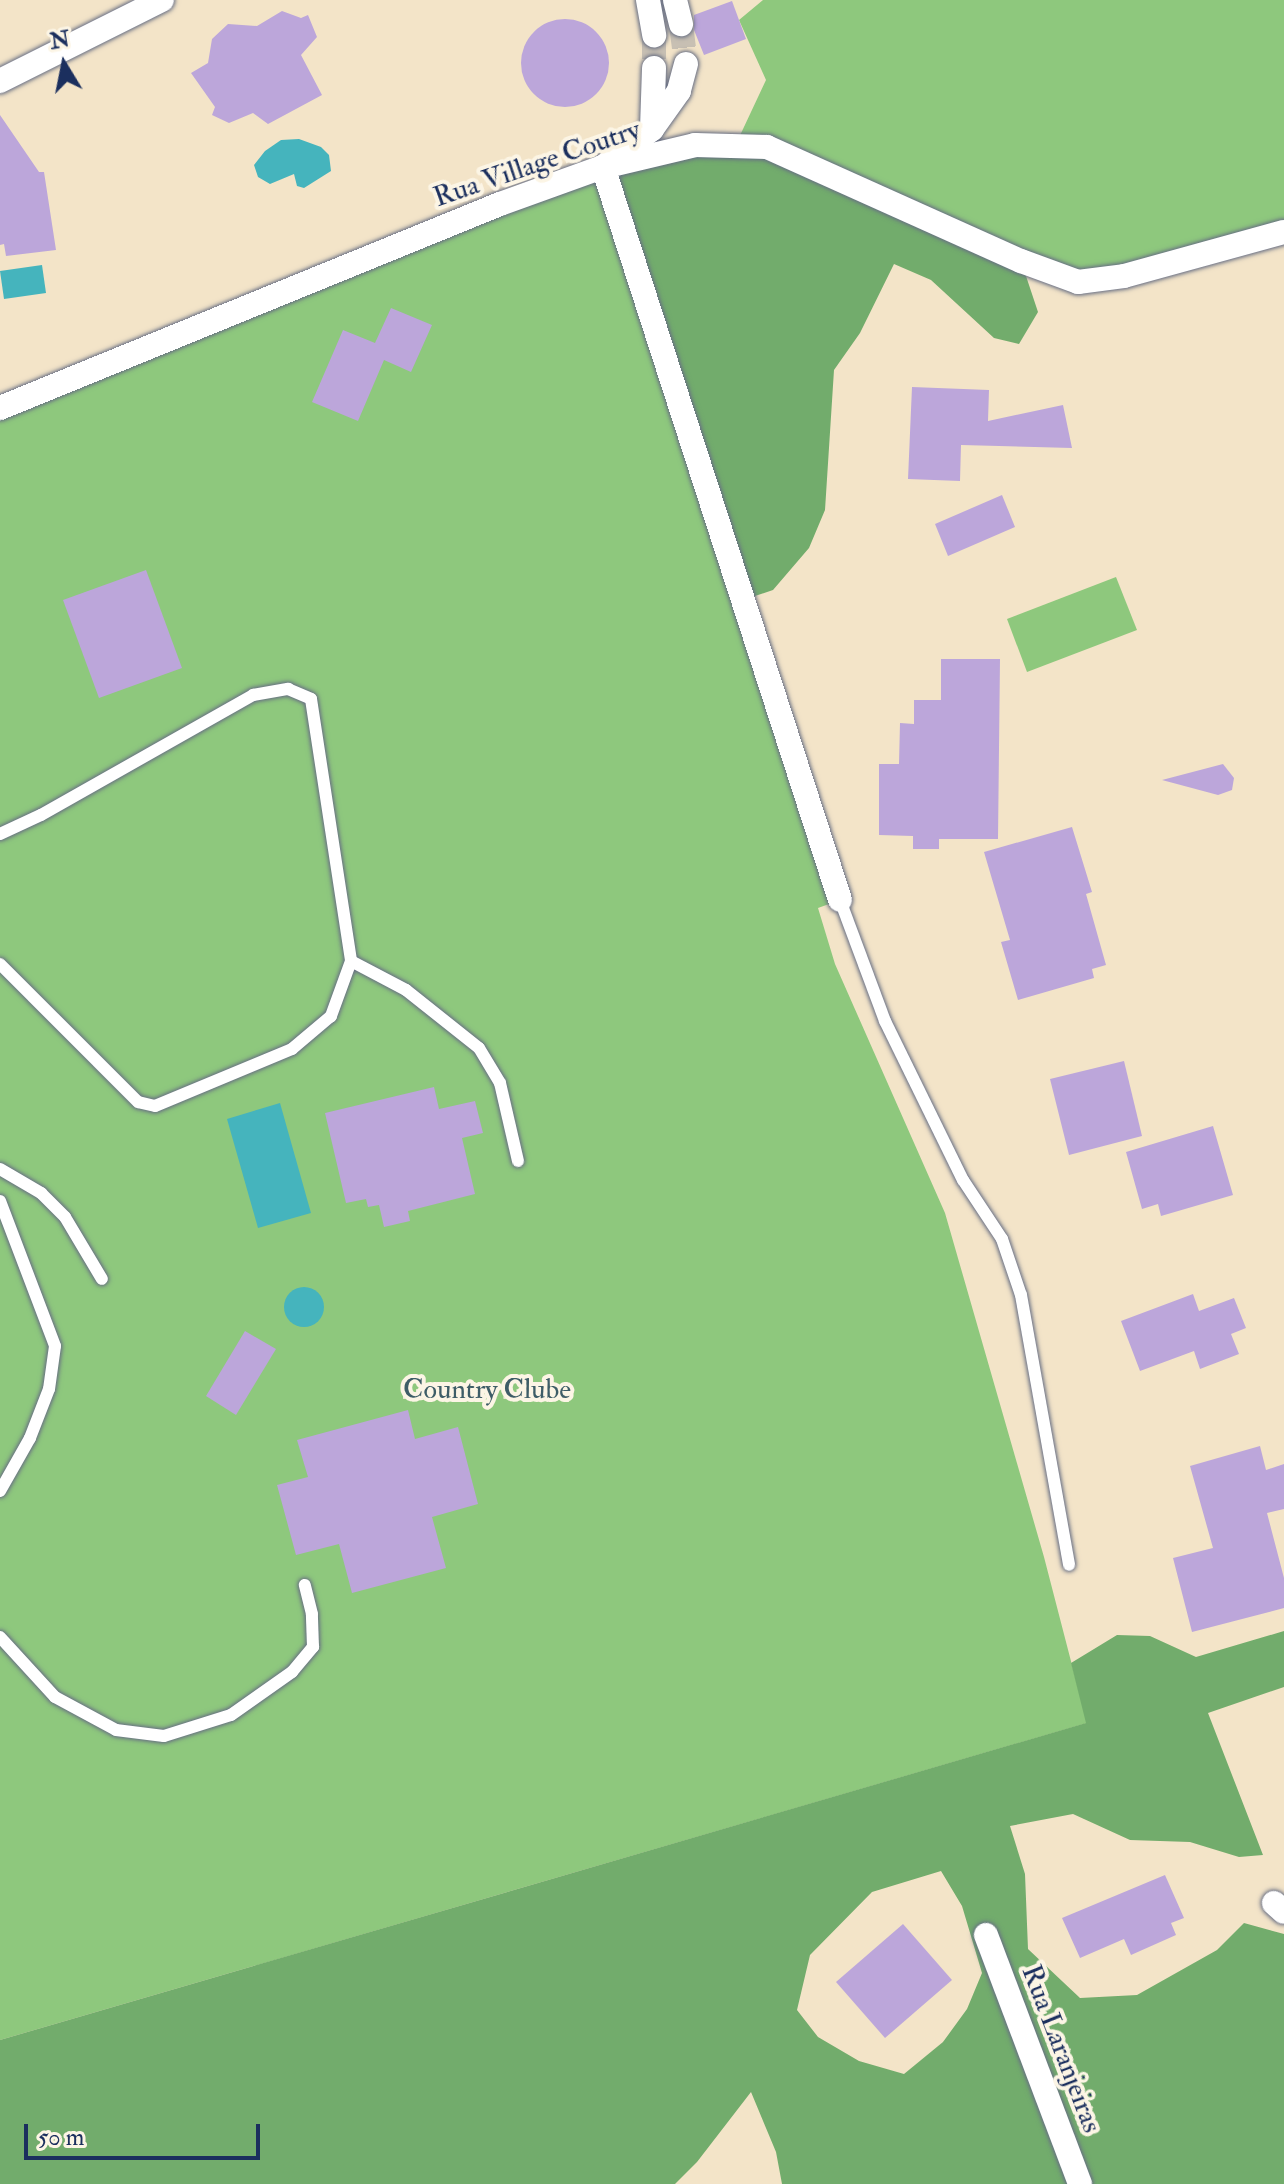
<!DOCTYPE html>
<style>
body{margin:0}
#map{position:relative;width:1284px;height:2184px;overflow:hidden;background:#f3e4c8;font-family:"IM FELL Double Pica",serif}
div>[style]{position:absolute}
.green>*{inset:0;background:#8ec87d}
.forest>*{inset:0;background:#72ac6c}
.water>*{inset:0;background:#45b4bd}
.round{border-radius:50%}
.building>*{inset:0;background:#bca6da}
.street-tunnel>*{height:24px;margin-top:-12px;transform-origin:0;background:repeating-linear-gradient(90deg,#c8c0b3 0 24px,transparent 0 36px)}
.roads{filter:drop-shadow(0 0 2px #676e83) drop-shadow(0 0 2px #676e83)}
.lane>*{height:12px;margin:-6px;padding:0 6px;transform-origin:6px;border-radius:6px;background:#fff}
.street>*{height:24px;margin:-12px;padding:0 12px;transform-origin:12px;border-radius:12px;background:#fff}
span{translate:-50% -50%;white-space:nowrap;text-align:center;line-height:1.15;-webkit-text-stroke:8px #fcf5e5;paint-order:stroke}
.street-label{font-size:28px;color:#1b2f5e}
.park-label{font-size:28px;color:#3e5d67}
.north{position:absolute;left:24px;top:24px;width:80px;height:80px;-webkit-text-stroke:6px #fcf5e5;paint-order:stroke;rotate:350deg;font-size:22px;font-weight:700;line-height:32px;text-align:center;color:#1b2f5e}
.north::after{content:'';display:block;margin:auto;width:28px;height:36px;background:#1b2f5e;clip-path:polygon(50% 0,100% 100%,50% 72%,0 100%)}
.scale{position:absolute;left:24px;top:2124px;width:236px;height:36px;box-sizing:border-box;border:4px solid #1b2f5e;border-top:0;padding-left:10px;font-size:24px;line-height:28px;white-space:nowrap;color:#1b2f5e;-webkit-text-stroke:6px #fcf5e5;paint-order:stroke}
</style>
<div id="map">
<div class="green">
<div style="clip-path:polygon(763px 0,1284px 0,1284px 232px,1078px 282px,736px 144px,766px 80px,739px 20px)"></div>
<div style="clip-path:polygon(603px 167px,840px 900px,818px 908px,835px 964px,945px 1213px,1044px 1557px,1087px 1723px,0 2040px,0 408px)"></div>
<div style="clip-path:polygon(1116px 577px,1137px 630px,1027px 672px,1007px 619px)"></div>
</div>
<div class="forest">
<div style="clip-path:polygon(736px 144px,1021px 261px,1038px 312px,1019px 344px,994px 338px,931px 280px,894px 264px,860px 333px,834px 370px,825px 510px,809px 548px,773px 590px,743px 600px,603px 167px)"></div>
<div style="clip-path:polygon(evenodd,1284px 1631px,1284px 1687px,1208px 1713px,1263px 1855px,1239px 1857px,1190px 1842px,1130px 1840px,1073px 1814px,1010px 1826px,1025px 1874px,1028px 1949px,1080px 1998px,1137px 1995px,1217px 1950px,1244px 1923px,1284px 1934px,1284px 2184px,782px 2184px,776px 2152px,751px 2092px,697px 2162px,675px 2184px,0 2184px,0 2040px,1086px 1723px,1071px 1663px,1117px 1635px,1150px 1636px,1196px 1657px,1284px 1631px,941px 1871px,962px 1906px,982px 1973px,967px 2009px,943px 2042px,904px 2074px,859px 2061px,818px 2037px,797px 2010px,810px 1955px,872px 1892px,941px 1871px)"></div>
</div>
<div class="water">
<div style="clip-path:polygon(299px 139px,321px 147px,329px 155px,331px 171px,304px 188px,297px 186px,294px 174px,270px 184px,258px 177px,254px 165px,265px 151px,281px 140px)"></div>
<div style="clip-path:polygon(42px 265px,46px 293px,4px 299px,0 271px)"></div>
<div style="clip-path:polygon(280px 1103px,311px 1213px,258px 1228px,227px 1119px)"></div>
<div class="round" style="left:284px;top:1287px;width:40px;height:40px"></div>
</div>
<div class="building">
<div style="clip-path:polygon(732px 1px,746px 39px,704px 55px,694px 30px,694px 15px)"></div>
<div style="clip-path:polygon(282px 11px,301px 18px,308px 15px,317px 37px,301px 55px,322px 95px,268px 124px,253px 113px,229px 123px,212px 115px,215px 107px,191px 73px,208px 63px,212px 39px,228px 24px,257px 26px)"></div>
<div class="round" style="left:521px;top:19px;width:88px;height:88px"></div>
<div style="clip-path:polygon(0 115px,39px 172px,44px 172px,56px 250px,6px 256px,4px 244px,0 245px)"></div>
<div style="clip-path:polygon(391px 308px,432px 325px,411px 372px,384px 360px,358px 421px,312px 402px,343px 330px,375px 343px)"></div>
<div style="clip-path:polygon(912px 387px,989px 390px,988px 421px,1063px 405px,1072px 448px,961px 445px,960px 481px,908px 479px)"></div>
<div style="clip-path:polygon(1002px 495px,1015px 527px,948px 556px,935px 524px)"></div>
<div style="clip-path:polygon(146px 570px,182px 668px,99px 698px,63px 600px)"></div>
<div style="clip-path:polygon(941px 659px,1000px 659px,998px 839px,939px 839px,939px 849px,913px 849px,913px 836px,879px 835px,879px 764px,899px 764px,900px 723px,914px 724px,914px 700px,941px 700px)"></div>
<div style="clip-path:polygon(1223px 764px,1234px 778px,1232px 790px,1218px 795px,1162px 780px)"></div>
<div style="clip-path:polygon(1072px 827px,1092px 892px,1086px 894px,1106px 965px,1092px 969px,1094px 978px,1018px 1000px,1001px 942px,1010px 940px,984px 852px)"></div>
<div style="clip-path:polygon(1124px 1061px,1142px 1136px,1069px 1155px,1050px 1079px)"></div>
<div style="clip-path:polygon(434px 1087px,439px 1109px,475px 1101px,483px 1133px,462px 1138px,475px 1194px,408px 1211px,410px 1221px,384px 1227px,379px 1205px,368px 1207px,366px 1199px,346px 1203px,325px 1113px)"></div>
<div style="clip-path:polygon(1213px 1126px,1233px 1195px,1161px 1216px,1158px 1204px,1142px 1209px,1126px 1152px)"></div>
<div style="clip-path:polygon(1193px 1294px,1199px 1311px,1234px 1298px,1246px 1328px,1231px 1334px,1239px 1354px,1200px 1369px,1194px 1351px,1140px 1371px,1121px 1321px)"></div>
<div style="clip-path:polygon(245px 1331px,276px 1349px,236px 1415px,206px 1396px)"></div>
<div style="clip-path:polygon(408px 1410px,415px 1439px,458px 1427px,478px 1504px,432px 1517px,446px 1568px,352px 1593px,339px 1544px,296px 1555px,277px 1485px,308px 1477px,297px 1440px)"></div>
<div style="clip-path:polygon(1260px 1446px,1266px 1470px,1284px 1464px,1284px 1509px,1267px 1513px,1284px 1578px,1284px 1608px,1192px 1632px,1173px 1558px,1213px 1548px,1190px 1466px)"></div>
<div style="clip-path:polygon(1165px 1875px,1184px 1918px,1171px 1923px,1176px 1935px,1131px 1955px,1124px 1939px,1080px 1958px,1062px 1918px)"></div>
<div style="clip-path:polygon(903px 1924px,952px 1980px,885px 2038px,836px 1982px)"></div>
</div>
<div class="street-tunnel">
<div style="left:681px;top:24px;width:40px;rotate:82.9deg"></div>
<div style="left:654px;top:35px;width:33px;rotate:90deg"></div>
</div>
<div class="roads">
<div class="lane">
<div style="left:0;top:834px;width:45px;rotate:-24.9deg"></div>
<div style="left:41px;top:815px;width:244px;rotate:-29.5deg"></div>
<div style="left:253px;top:695px;width:36px;rotate:-10deg"></div>
<div style="left:288px;top:689px;width:25px;rotate:23deg"></div>
<div style="left:311px;top:699px;width:265px;rotate:81.3deg"></div>
<div style="left:351px;top:961px;width:59px;rotate:110deg"></div>
<div style="left:331px;top:1016px;width:51px;rotate:139.8deg"></div>
<div style="left:292px;top:1049px;width:148px;rotate:157.4deg"></div>
<div style="left:155px;top:1106px;width:17px;rotate:-167deg"></div>
<div style="left:138px;top:1102px;width:195px;rotate:-135deg"></div>
<div style="left:840px;top:900px;width:129px;rotate:69.6deg"></div>
<div style="left:885px;top:1021px;width:177px;rotate:63.9deg"></div>
<div style="left:963px;top:1180px;width:71px;rotate:56.5deg"></div>
<div style="left:1002px;top:1239px;width:59px;rotate:71.3deg"></div>
<div style="left:1021px;top:1295px;width:274px;rotate:79.9deg"></div>
<div style="left:351px;top:961px;width:62px;rotate:27.8deg"></div>
<div style="left:406px;top:990px;width:93px;rotate:38.5deg"></div>
<div style="left:479px;top:1048px;width:41px;rotate:59deg"></div>
<div style="left:500px;top:1083px;width:80px;rotate:77deg"></div>
<div style="left:0;top:1169px;width:48px;rotate:30.3deg"></div>
<div style="left:41px;top:1193px;width:34px;rotate:45deg"></div>
<div style="left:65px;top:1217px;width:72px;rotate:59.2deg"></div>
<div style="left:0;top:1201px;width:155px;rotate:69.2deg"></div>
<div style="left:55px;top:1346px;width:43px;rotate:97.9deg"></div>
<div style="left:49px;top:1389px;width:53px;rotate:111.2deg"></div>
<div style="left:30px;top:1438px;width:61px;rotate:119.5deg"></div>
<div style="left:0;top:1637px;width:81px;rotate:47.5deg"></div>
<div style="left:55px;top:1697px;width:69px;rotate:28.4deg"></div>
<div style="left:116px;top:1730px;width:48px;rotate:7.1deg"></div>
<div style="left:164px;top:1736px;width:70px;rotate:-17.4deg"></div>
<div style="left:231px;top:1715px;width:75px;rotate:-35.2deg"></div>
<div style="left:292px;top:1672px;width:33px;rotate:-50deg"></div>
<div style="left:313px;top:1647px;width:33px;rotate:-92deg"></div>
<div style="left:312px;top:1614px;width:30px;rotate:-104deg"></div>
</div>
<div class="street">
<div style="left:648px;top:0;width:36px;rotate:80deg"></div>
<div style="left:675px;top:0;width:25px;rotate:76deg"></div>
<div style="left:686px;top:64px;width:28px;rotate:105deg"></div>
<div style="left:679px;top:91px;width:47px;rotate:125.4deg"></div>
<div style="left:652px;top:129px;width:62px;rotate:142.2deg"></div>
<div style="left:603px;top:167px;width:770px;rotate:72.08deg"></div>
<div style="left:0;top:81px;width:181px;rotate:-26.6deg"></div>
<div style="left:652px;top:129px;width:61px;rotate:-88.1deg"></div>
<div style="left:0;top:408px;width:540px;rotate:-22.2deg"></div>
<div style="left:500px;top:204px;width:109px;rotate:-19.8deg"></div>
<div style="left:603px;top:167px;width:95px;rotate:-13.4deg"></div>
<div style="left:695px;top:145px;width:72px;rotate:1.6deg"></div>
<div style="left:767px;top:147px;width:278px;rotate:24.2deg"></div>
<div style="left:1021px;top:261px;width:61px;rotate:20.2deg"></div>
<div style="left:1078px;top:282px;width:46px;rotate:-7.4deg"></div>
<div style="left:1124px;top:276px;width:166px;rotate:-15.4deg"></div>
<div style="left:1274px;top:1903px;width:13px;rotate:42deg"></div>
<div style="left:986px;top:1935px;width:266px;rotate:69.3deg"></div>
</div>
</div>
<div class="street-label">
<span style="left:537px;top:164px;rotate:-19deg">Rua Village Coutry</span>
<span style="left:1061px;top:2049px;rotate:69deg">Rua Laranjeiras</span>
</div>
<div class="park-label">
<span style="left:487px;top:1390px">Country Clube</span>
</div>
<div class="north">N</div>
<div class="scale">50 m</div>
</div>
